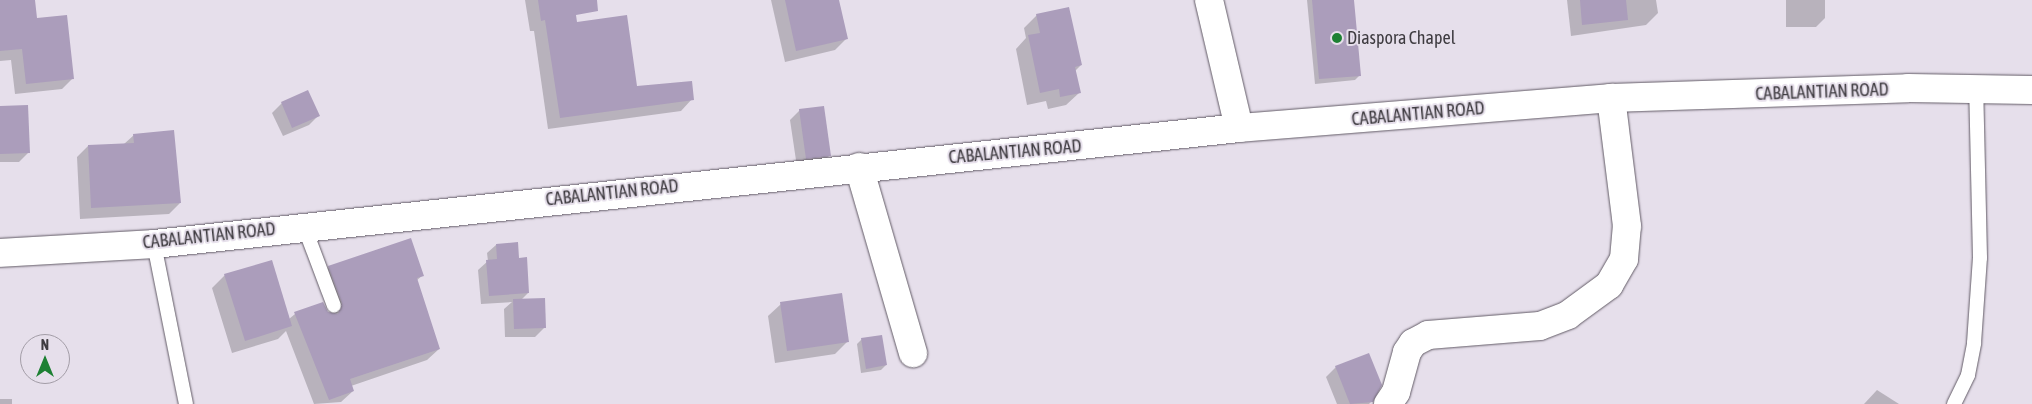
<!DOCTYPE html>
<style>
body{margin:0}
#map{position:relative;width:2032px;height:404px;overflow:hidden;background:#e6dfeb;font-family:"Asap Condensed",sans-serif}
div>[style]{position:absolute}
.shadow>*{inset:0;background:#0003}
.building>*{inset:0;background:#ab9dbb}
.roads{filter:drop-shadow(0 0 1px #625b66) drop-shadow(0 0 1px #625b66)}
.lane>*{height:14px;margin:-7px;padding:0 7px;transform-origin:7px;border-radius:7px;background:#fff}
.street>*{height:28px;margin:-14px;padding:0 14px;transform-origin:14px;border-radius:14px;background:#fff}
.dots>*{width:14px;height:14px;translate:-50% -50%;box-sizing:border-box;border:2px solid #e6dfeb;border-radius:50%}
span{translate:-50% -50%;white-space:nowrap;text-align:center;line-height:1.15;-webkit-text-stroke:4px #e6dfeb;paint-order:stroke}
.poi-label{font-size:18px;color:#3e3b40}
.left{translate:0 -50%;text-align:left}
.street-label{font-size:18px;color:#3e3b40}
.north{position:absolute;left:20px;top:334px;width:50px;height:50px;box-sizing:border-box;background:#e6dfeb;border:1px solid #a39da7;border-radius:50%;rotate:0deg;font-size:14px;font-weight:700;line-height:20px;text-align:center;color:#3e3b40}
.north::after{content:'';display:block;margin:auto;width:18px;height:22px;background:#1d8033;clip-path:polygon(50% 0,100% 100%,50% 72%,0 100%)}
</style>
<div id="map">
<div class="shadow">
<div style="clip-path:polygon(0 0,34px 0,36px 20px,73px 78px,62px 89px,15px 94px,11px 60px,0 61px)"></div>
<div style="clip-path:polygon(525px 0,572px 0,576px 23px,636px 88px,692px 99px,681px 111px,548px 129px,534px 31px,530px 31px)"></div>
<div style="clip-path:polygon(771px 0,837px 0,846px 39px,835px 50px,785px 62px)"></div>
<div style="clip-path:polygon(1307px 0,1353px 0,1360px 75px,1355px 80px,1315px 84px)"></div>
<div style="clip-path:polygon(1567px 0,1656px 0,1658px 13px,1646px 25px,1571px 36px)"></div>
<div style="clip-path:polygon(1786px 0,1825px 0,1825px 18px,1816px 27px,1786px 27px)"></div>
<div style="clip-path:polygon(1037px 15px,1081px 65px,1075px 71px,1079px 93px,1066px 105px,1048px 109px,1046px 101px,1027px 105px,1016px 49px,1026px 38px,1024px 28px)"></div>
<div style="clip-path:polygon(282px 103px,318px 116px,309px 125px,283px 136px,272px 113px)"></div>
<div style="clip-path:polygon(0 108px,29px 152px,19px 162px,0 162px)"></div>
<div style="clip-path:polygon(800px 110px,829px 156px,820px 165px,797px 167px,790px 120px)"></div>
<div style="clip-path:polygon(134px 135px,180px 203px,169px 214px,80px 219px,77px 157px,88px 146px,124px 144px)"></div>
<div style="clip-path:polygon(496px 245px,518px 259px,528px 293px,521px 300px,545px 327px,535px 337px,505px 337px,504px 309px,512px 302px,481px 304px,478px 270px,488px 261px,487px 253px)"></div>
<div style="clip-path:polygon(329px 267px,423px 275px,416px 281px,439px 349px,427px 360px,351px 386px,353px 391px,341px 402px,314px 404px,286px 331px,278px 339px,232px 353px,212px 288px,225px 275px,289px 319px,295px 314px,331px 314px,317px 279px)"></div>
<div style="clip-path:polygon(781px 304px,848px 341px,835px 354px,775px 363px,768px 316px)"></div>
<div style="clip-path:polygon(862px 339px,886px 365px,881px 370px,861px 373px,857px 344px)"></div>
<div style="clip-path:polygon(1336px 367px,1372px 401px,1369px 404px,1337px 404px,1326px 377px)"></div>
<div style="clip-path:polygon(1877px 390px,1899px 404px,1864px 404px)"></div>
<div style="clip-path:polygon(0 399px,12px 399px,12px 404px,0 404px)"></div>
</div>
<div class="building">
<div style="clip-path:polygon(0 0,35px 0,37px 18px,67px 15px,74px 79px,26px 84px,22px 49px,0 51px)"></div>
<div style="clip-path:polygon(538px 0,597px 0,598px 11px,576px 15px,577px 22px,627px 15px,637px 86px,692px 81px,694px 100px,560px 118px,545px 20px,541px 21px)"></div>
<div style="clip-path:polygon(785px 0,839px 0,848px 39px,796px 51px)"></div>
<div style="clip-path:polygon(1312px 0,1354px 0,1361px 76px,1319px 79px)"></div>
<div style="clip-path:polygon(1580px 0,1626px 0,1628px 20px,1582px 25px)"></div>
<div style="clip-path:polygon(1069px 7px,1082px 65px,1075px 67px,1081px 93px,1060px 97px,1059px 89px,1040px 93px,1028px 35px,1040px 33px,1036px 14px)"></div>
<div style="clip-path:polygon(308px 90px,320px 116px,292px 128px,281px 102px)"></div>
<div style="clip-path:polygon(28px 105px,30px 153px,0 154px,0 106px)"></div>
<div style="clip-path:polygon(824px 106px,831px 156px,806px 159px,799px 109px)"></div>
<div style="clip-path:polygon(174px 130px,181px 203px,91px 208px,88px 145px,134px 143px,133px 134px)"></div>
<div style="clip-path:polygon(411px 238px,424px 276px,417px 278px,440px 349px,350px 379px,354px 391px,329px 400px,294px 312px,323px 302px,328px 312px,338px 314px,342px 303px,328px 266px)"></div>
<div style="clip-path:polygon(518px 242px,519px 258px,527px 257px,529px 293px,489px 296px,486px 260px,497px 259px,496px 244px)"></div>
<div style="clip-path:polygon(272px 260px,292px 326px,245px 341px,224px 274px)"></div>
<div style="clip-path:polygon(842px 293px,849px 342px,787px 351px,780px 302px)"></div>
<div style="clip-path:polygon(545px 298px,546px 328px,514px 329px,513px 299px)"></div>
<div style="clip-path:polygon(882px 335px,887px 365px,866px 369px,861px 338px)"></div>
<div style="clip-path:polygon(1369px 353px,1382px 385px,1373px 402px,1350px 404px,1335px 366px)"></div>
</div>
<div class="roads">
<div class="lane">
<div style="left:304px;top:226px;width:85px;rotate:69.4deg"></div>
<div style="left:154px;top:244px;width:163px;rotate:78.7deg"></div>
<div style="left:1954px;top:404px;width:32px;rotate:-64deg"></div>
<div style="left:1968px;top:375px;width:33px;rotate:-79deg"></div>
<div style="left:1974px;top:343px;width:85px;rotate:-86deg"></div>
<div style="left:1980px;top:258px;width:171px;rotate:-91.3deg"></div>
</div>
<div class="street">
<div style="left:1209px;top:0;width:131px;rotate:76.8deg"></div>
<div style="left:859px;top:167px;width:194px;rotate:73.8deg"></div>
<div style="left:0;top:253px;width:154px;rotate:-3.3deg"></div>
<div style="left:154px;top:244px;width:1091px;rotate:-6.1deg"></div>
<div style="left:1239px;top:128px;width:373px;rotate:-4.6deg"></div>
<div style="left:1611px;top:98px;width:297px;rotate:-1.9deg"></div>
<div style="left:1908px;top:88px;width:124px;rotate:0.9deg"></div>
<div style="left:1388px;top:404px;width:14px;rotate:-56deg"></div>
<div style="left:1396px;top:392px;width:41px;rotate:-74.6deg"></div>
<div style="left:1407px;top:352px;width:11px;rotate:-56deg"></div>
<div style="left:1413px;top:343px;width:17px;rotate:-28deg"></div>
<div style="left:1428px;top:335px;width:112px;rotate:-4.6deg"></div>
<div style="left:1540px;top:326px;width:30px;rotate:-21deg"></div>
<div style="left:1568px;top:315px;width:51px;rotate:-36.2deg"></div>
<div style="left:1609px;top:285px;width:30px;rotate:-60deg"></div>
<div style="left:1624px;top:259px;width:33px;rotate:-85deg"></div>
<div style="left:1627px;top:226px;width:129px;rotate:-97.1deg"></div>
</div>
</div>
<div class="dots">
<div style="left:1337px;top:38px;background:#1d8033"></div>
</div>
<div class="poi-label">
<span class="left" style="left:1347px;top:38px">Diaspora Chapel</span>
</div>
<div class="street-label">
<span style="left:1822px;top:92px;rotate:-2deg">CABALANTIAN ROAD</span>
<span style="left:1418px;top:114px;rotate:-5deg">CABALANTIAN ROAD</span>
<span style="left:1015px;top:152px;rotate:-5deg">CABALANTIAN ROAD</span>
<span style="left:612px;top:193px;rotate:-6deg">CABALANTIAN ROAD</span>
<span style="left:209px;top:236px;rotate:-6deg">CABALANTIAN ROAD</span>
</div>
<div class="north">N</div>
</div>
